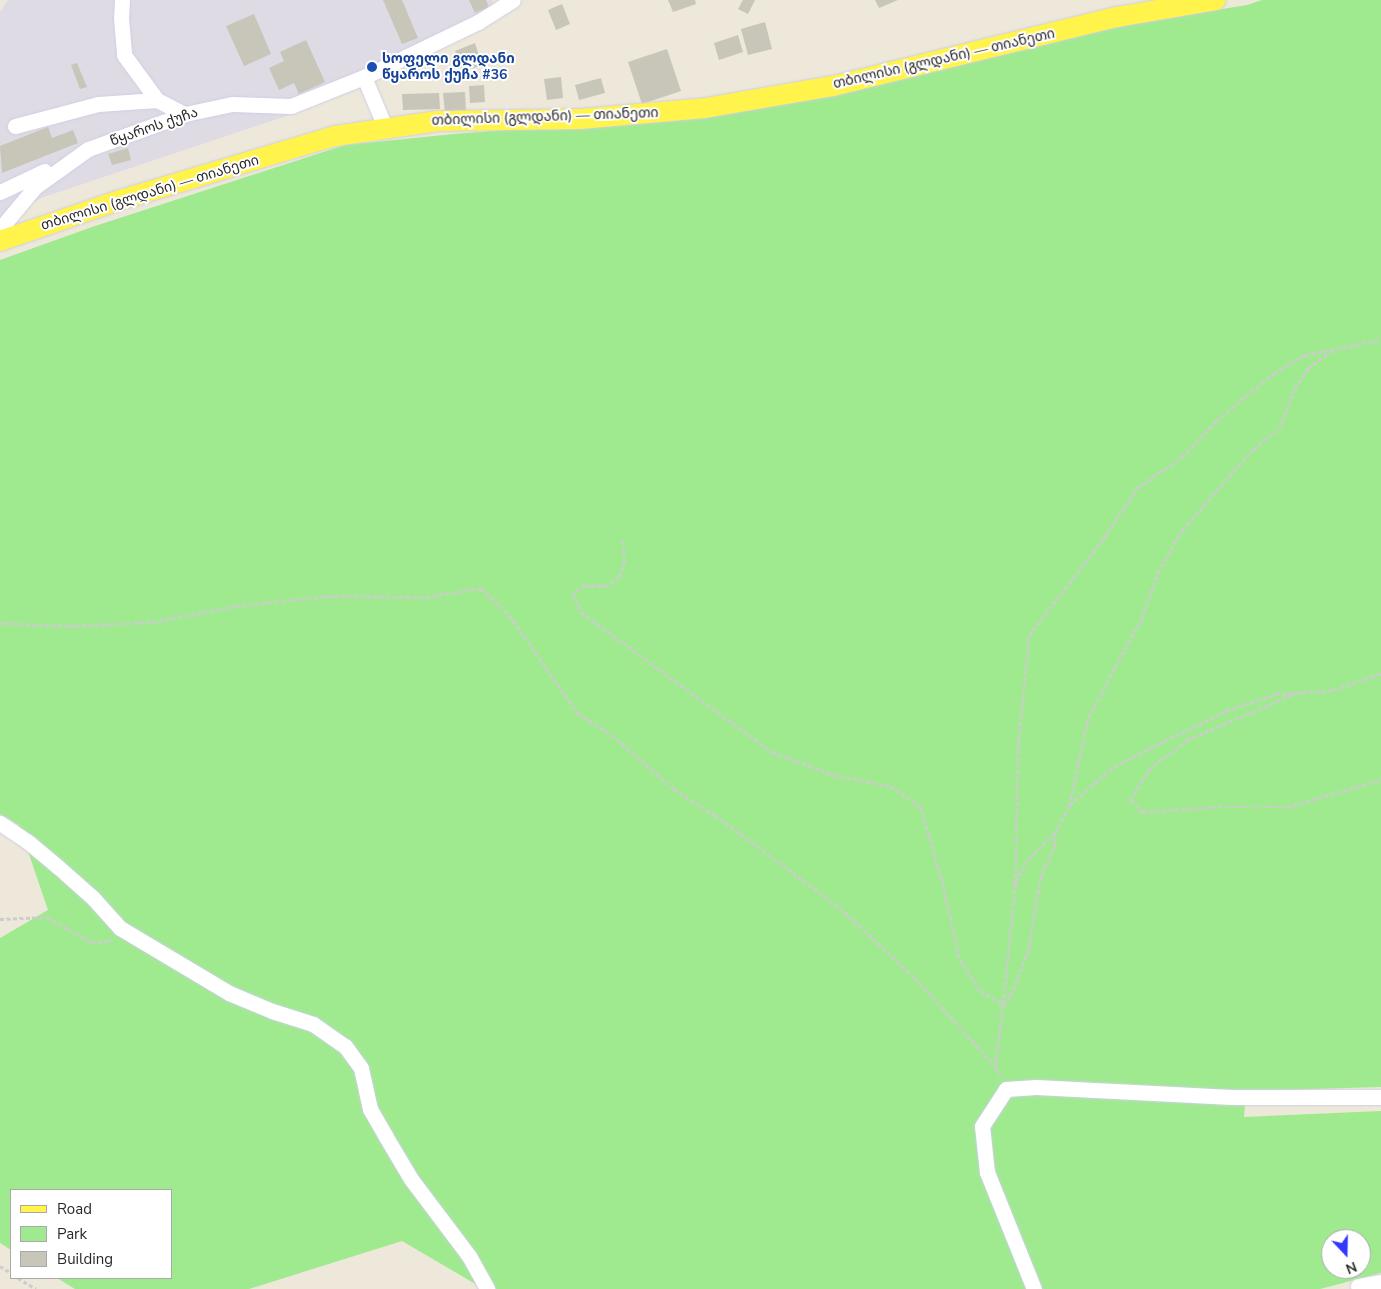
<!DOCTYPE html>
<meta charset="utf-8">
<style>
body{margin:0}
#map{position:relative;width:1381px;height:1289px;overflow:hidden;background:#ede8d9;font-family:"Nunito Sans","Noto Sans Georgian",sans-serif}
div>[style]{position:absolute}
.industrial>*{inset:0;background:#dfdbe5}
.green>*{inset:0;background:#9fea8f}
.building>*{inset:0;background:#c8c5b9}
.path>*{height:2.5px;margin-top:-1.25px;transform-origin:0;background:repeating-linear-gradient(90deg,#ccc 0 4px,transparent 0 6.5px)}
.roads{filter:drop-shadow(0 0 1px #cecfe4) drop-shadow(0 0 1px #cecfe4)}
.minor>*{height:15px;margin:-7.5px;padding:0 7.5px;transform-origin:7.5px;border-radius:7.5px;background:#fff}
.major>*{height:20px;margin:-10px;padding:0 10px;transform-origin:10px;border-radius:10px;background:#fff34c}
.dots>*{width:14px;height:14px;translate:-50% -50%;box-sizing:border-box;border:2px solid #fff;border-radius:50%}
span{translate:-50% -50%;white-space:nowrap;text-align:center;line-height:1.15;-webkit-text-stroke:4px #fff;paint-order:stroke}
.transit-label{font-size:14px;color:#164399;font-weight:700}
.left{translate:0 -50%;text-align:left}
.street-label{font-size:14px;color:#292929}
.legend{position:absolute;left:10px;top:1189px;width:162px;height:90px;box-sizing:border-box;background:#fff;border:1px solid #a9a9a9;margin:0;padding:6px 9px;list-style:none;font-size:15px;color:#292929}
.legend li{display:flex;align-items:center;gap:10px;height:25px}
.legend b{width:25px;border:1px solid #a9a9a9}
.north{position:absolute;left:1321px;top:1229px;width:50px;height:50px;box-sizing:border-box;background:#fff;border:1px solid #a9a9a9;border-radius:50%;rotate:159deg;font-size:14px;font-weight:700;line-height:20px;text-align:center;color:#292929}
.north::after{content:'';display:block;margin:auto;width:18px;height:22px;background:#3438ff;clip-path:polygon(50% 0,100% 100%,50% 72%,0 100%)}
</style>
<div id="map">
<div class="industrial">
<div style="clip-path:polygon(8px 0,492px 0,495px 8px,307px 109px,41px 198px,0 222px,0 12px)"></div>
</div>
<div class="green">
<div style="clip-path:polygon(evenodd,1262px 0,1381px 0,1381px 1087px,1246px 1091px,1244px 1117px,1381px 1111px,1381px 1273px,1320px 1289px,484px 1289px,402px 1241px,249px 1289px,75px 1289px,57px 1278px,171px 1278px,171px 1190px,11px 1190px,11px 1250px,0 1243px,0 938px,48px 910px,19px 825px,0 814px,0 260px,92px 227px,345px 145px,454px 134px,643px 120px,1124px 25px,1247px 5px,1262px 0,1331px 1239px,1361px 1239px,1361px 1269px,1331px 1269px,1331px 1239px)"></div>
</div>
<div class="building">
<div style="clip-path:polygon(383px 0,402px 0,418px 38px,402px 44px)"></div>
<div style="clip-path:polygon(469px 0,486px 0,489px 7px,475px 13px)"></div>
<div style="clip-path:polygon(668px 0,695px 0,696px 4px,673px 12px)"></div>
<div style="clip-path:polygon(743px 0,755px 0,748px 14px,738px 9px)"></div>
<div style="clip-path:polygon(875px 0,898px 0,879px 8px)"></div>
<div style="clip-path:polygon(562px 4px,570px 24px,556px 30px,548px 10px)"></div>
<div style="clip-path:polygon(254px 14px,271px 54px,244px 66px,226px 26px)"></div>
<div style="clip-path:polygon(765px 22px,772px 49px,748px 55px,741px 29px)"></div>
<div style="clip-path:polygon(738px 35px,743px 52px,719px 60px,714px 43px)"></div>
<div style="clip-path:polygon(306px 40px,325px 82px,299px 94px,294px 83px,279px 90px,269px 68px,284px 61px,280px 52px)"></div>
<div style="clip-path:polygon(475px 43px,482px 65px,462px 72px,455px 51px)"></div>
<div style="clip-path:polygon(667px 49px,681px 91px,642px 104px,628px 62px)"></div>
<div style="clip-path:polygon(77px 63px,87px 87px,80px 89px,71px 65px)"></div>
<div style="clip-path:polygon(561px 77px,563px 98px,547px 100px,544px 79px)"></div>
<div style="clip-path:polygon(601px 78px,605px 93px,579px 100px,575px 85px)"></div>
<div style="clip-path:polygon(484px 85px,485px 102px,470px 103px,469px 86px)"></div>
<div style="clip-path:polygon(465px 92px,466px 112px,445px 113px,443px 93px)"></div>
<div style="clip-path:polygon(439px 93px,440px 109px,403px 110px,402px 94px)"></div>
<div style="clip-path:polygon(48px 127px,52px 138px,73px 130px,78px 143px,2px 173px,0 146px)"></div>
<div style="clip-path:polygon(128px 148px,131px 160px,112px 165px,108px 154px)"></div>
</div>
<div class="path">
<div style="left:623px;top:540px;width:21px;rotate:85deg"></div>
<div style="left:625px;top:561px;width:18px;rotate:109deg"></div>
<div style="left:619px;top:578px;width:14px;rotate:144deg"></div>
<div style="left:608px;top:586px;width:23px;rotate:180deg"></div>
<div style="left:585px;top:586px;width:14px;rotate:150deg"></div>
<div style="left:573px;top:593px;width:21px;rotate:67deg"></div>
<div style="left:581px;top:612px;width:237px;rotate:36.2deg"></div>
<div style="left:772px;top:752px;width:66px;rotate:20.4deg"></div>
<div style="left:834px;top:775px;width:58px;rotate:10.9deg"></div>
<div style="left:891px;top:786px;width:37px;rotate:35deg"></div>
<div style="left:921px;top:807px;width:80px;rotate:74.1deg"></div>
<div style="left:943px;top:884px;width:78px;rotate:77.4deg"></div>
<div style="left:960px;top:960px;width:37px;rotate:56deg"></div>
<div style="left:981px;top:991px;width:26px;rotate:31deg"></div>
<div style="left:1003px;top:1004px;width:11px;rotate:-49deg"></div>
<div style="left:1010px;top:996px;width:48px;rotate:-67.8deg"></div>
<div style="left:1028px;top:952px;width:67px;rotate:-80.5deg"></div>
<div style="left:1039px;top:886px;width:20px;rotate:-75deg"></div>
<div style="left:1044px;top:867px;width:21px;rotate:-62deg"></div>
<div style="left:1054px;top:848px;width:15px;rotate:-86deg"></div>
<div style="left:0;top:623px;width:69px;rotate:2.5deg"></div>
<div style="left:69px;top:626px;width:84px;rotate:-2.7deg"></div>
<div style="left:153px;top:622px;width:85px;rotate:-10.9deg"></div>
<div style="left:236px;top:606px;width:93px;rotate:-6.2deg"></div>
<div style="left:328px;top:596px;width:98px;rotate:0.6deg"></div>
<div style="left:426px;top:597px;width:56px;rotate:-9.3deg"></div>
<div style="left:481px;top:588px;width:39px;rotate:44deg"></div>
<div style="left:509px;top:615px;width:120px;rotate:54.9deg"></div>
<div style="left:578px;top:713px;width:40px;rotate:32.9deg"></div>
<div style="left:612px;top:735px;width:82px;rotate:41.1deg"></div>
<div style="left:674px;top:789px;width:49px;rotate:32.4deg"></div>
<div style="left:715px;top:815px;width:156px;rotate:36.6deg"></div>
<div style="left:840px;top:908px;width:103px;rotate:43deg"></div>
<div style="left:915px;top:978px;width:119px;rotate:47.7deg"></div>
<div style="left:1381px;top:674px;width:52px;rotate:160.9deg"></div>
<div style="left:1332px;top:691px;width:34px;rotate:177deg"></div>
<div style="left:1298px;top:693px;width:120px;rotate:156.9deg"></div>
<div style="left:1188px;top:740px;width:48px;rotate:142.7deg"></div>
<div style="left:1150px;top:769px;width:36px;rotate:122deg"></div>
<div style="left:1131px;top:800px;width:17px;rotate:45deg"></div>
<div style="left:1143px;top:812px;width:69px;rotate:-4.1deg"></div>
<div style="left:1212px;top:807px;width:75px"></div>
<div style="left:1287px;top:807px;width:98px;rotate:-16deg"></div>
<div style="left:1070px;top:805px;width:52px;rotate:-41.9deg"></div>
<div style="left:1109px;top:770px;width:55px;rotate:-28deg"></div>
<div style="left:1158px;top:744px;width:76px;rotate:-25.9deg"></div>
<div style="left:1226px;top:711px;width:53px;rotate:-18.8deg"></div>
<div style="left:1276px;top:694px;width:18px;rotate:-3deg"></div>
<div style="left:1016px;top:882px;width:27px;rotate:-62deg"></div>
<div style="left:1029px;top:858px;width:36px;rotate:-44deg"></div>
<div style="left:1055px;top:833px;width:30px;rotate:-63deg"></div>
<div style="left:1069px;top:806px;width:90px;rotate:-77.8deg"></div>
<div style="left:1088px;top:718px;width:115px;rotate:-61.9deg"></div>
<div style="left:1142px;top:617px;width:48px;rotate:-70.4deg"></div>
<div style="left:1158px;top:572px;width:48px;rotate:-60.3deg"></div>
<div style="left:1182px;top:530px;width:108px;rotate:-48.8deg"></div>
<div style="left:1253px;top:449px;width:33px;rotate:-38deg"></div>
<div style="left:1279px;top:429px;width:44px;rotate:-68.7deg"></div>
<div style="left:1295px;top:388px;width:24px;rotate:-57deg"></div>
<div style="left:1308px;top:368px;width:31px;rotate:-36deg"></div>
<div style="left:0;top:919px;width:47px;rotate:-2.4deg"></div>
<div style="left:47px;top:917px;width:51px;rotate:29.6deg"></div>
<div style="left:91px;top:942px;width:18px;rotate:-3deg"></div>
<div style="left:109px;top:941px;width:3px;rotate:-45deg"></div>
<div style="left:1000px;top:1077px;width:12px;rotate:-114deg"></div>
<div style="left:995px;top:1066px;width:63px;rotate:-82.6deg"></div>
<div style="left:1003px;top:1004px;width:121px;rotate:-84.3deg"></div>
<div style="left:1015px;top:884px;width:139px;rotate:-88.8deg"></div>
<div style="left:1018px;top:745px;width:111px;rotate:-84.3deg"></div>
<div style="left:1029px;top:635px;width:123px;rotate:-52.3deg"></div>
<div style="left:1104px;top:538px;width:60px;rotate:-56.6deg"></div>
<div style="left:1137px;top:488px;width:55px;rotate:-34.6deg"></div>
<div style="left:1182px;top:457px;width:50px;rotate:-46.6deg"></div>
<div style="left:1216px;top:421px;width:75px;rotate:-39.6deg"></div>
<div style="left:1274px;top:373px;width:36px;rotate:-30deg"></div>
<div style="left:1305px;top:355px;width:77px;rotate:-11.2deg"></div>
<div style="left:0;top:1266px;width:13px;rotate:32deg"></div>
<div style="left:18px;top:1278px;width:21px;rotate:31deg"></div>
</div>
<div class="roads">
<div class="minor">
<div style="left:122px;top:0;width:18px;rotate:93deg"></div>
<div style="left:121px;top:18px;width:37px;rotate:85deg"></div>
<div style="left:124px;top:55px;width:56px;rotate:53.7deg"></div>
<div style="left:157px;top:100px;width:31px;rotate:27deg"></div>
<div style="left:364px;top:77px;width:54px;rotate:67.2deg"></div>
<div style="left:15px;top:126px;width:86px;rotate:-14.8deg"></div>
<div style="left:98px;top:104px;width:59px;rotate:-3.9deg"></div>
<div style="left:0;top:192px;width:49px;rotate:-25.5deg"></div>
<div style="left:0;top:229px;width:55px;rotate:-50.2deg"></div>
<div style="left:35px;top:187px;width:65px;rotate:-35.6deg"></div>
<div style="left:88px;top:149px;width:103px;rotate:-19.8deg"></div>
<div style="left:185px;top:114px;width:48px;rotate:-12deg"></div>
<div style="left:232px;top:104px;width:59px;rotate:1.9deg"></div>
<div style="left:291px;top:106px;width:79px;rotate:-21.7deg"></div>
<div style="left:364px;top:77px;width:127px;rotate:-25.8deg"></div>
<div style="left:478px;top:22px;width:41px;rotate:-32.2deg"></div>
<div style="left:0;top:823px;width:32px;rotate:34deg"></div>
<div style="left:27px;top:841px;width:39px;rotate:40deg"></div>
<div style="left:57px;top:866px;width:48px;rotate:41.6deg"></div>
<div style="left:93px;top:898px;width:40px;rotate:48deg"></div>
<div style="left:120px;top:928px;width:127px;rotate:30.8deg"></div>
<div style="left:229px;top:993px;width:47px;rotate:22.7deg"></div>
<div style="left:272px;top:1011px;width:43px;rotate:17.6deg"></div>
<div style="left:313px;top:1024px;width:39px;rotate:35deg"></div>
<div style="left:345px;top:1046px;width:27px;rotate:54deg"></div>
<div style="left:361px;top:1068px;width:42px;rotate:77.6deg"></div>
<div style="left:370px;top:1109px;width:32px;rotate:60deg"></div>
<div style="left:386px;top:1137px;width:49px;rotate:59.2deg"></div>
<div style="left:411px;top:1179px;width:96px;rotate:53deg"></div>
<div style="left:469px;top:1256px;width:38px;rotate:61deg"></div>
<div style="left:1358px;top:1286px;width:23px;rotate:-10deg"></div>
<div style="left:1034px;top:1289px;width:126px;rotate:-111.9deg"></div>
<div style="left:987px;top:1172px;width:46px;rotate:-96.2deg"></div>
<div style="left:982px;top:1126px;width:44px;rotate:-57deg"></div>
<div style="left:1006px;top:1089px;width:30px;rotate:-4deg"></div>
<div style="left:1036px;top:1087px;width:196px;rotate:2.9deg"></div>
<div style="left:1232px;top:1097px;width:149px"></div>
</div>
<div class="major">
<div style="left:0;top:241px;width:127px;rotate:-18.9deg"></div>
<div style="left:120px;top:200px;width:224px;rotate:-16.6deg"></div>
<div style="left:335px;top:136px;width:104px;rotate:-8.3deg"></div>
<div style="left:438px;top:121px;width:142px;rotate:-0.8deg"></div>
<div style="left:580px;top:119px;width:125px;rotate:-5deg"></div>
<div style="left:705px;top:108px;width:130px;rotate:-9.8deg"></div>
<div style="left:833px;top:86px;width:292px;rotate:-13.7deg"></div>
<div style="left:1117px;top:17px;width:100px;rotate:-9.7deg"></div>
</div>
</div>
<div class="dots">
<div style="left:372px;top:67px;background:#1a4fb4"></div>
</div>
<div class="transit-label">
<span class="left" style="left:382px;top:67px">სოფელი გლდანი<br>წყაროს ქუჩა #36</span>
</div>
<div class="street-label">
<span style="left:944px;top:59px;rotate:-13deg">თბილისი (გლდანი) — თიანეთი</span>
<span style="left:545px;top:117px;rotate:-2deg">თბილისი (გლდანი) — თიანეთი</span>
<span style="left:154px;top:127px;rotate:-19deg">წყაროს ქუჩა</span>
<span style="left:150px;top:193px;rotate:-17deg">თბილისი (გლდანი) — თიანეთი</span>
</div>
<ul class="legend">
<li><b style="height:6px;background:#fff34c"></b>Road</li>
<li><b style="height:14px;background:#9fea8f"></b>Park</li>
<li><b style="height:14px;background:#c8c5b9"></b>Building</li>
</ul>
<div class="north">N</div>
</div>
